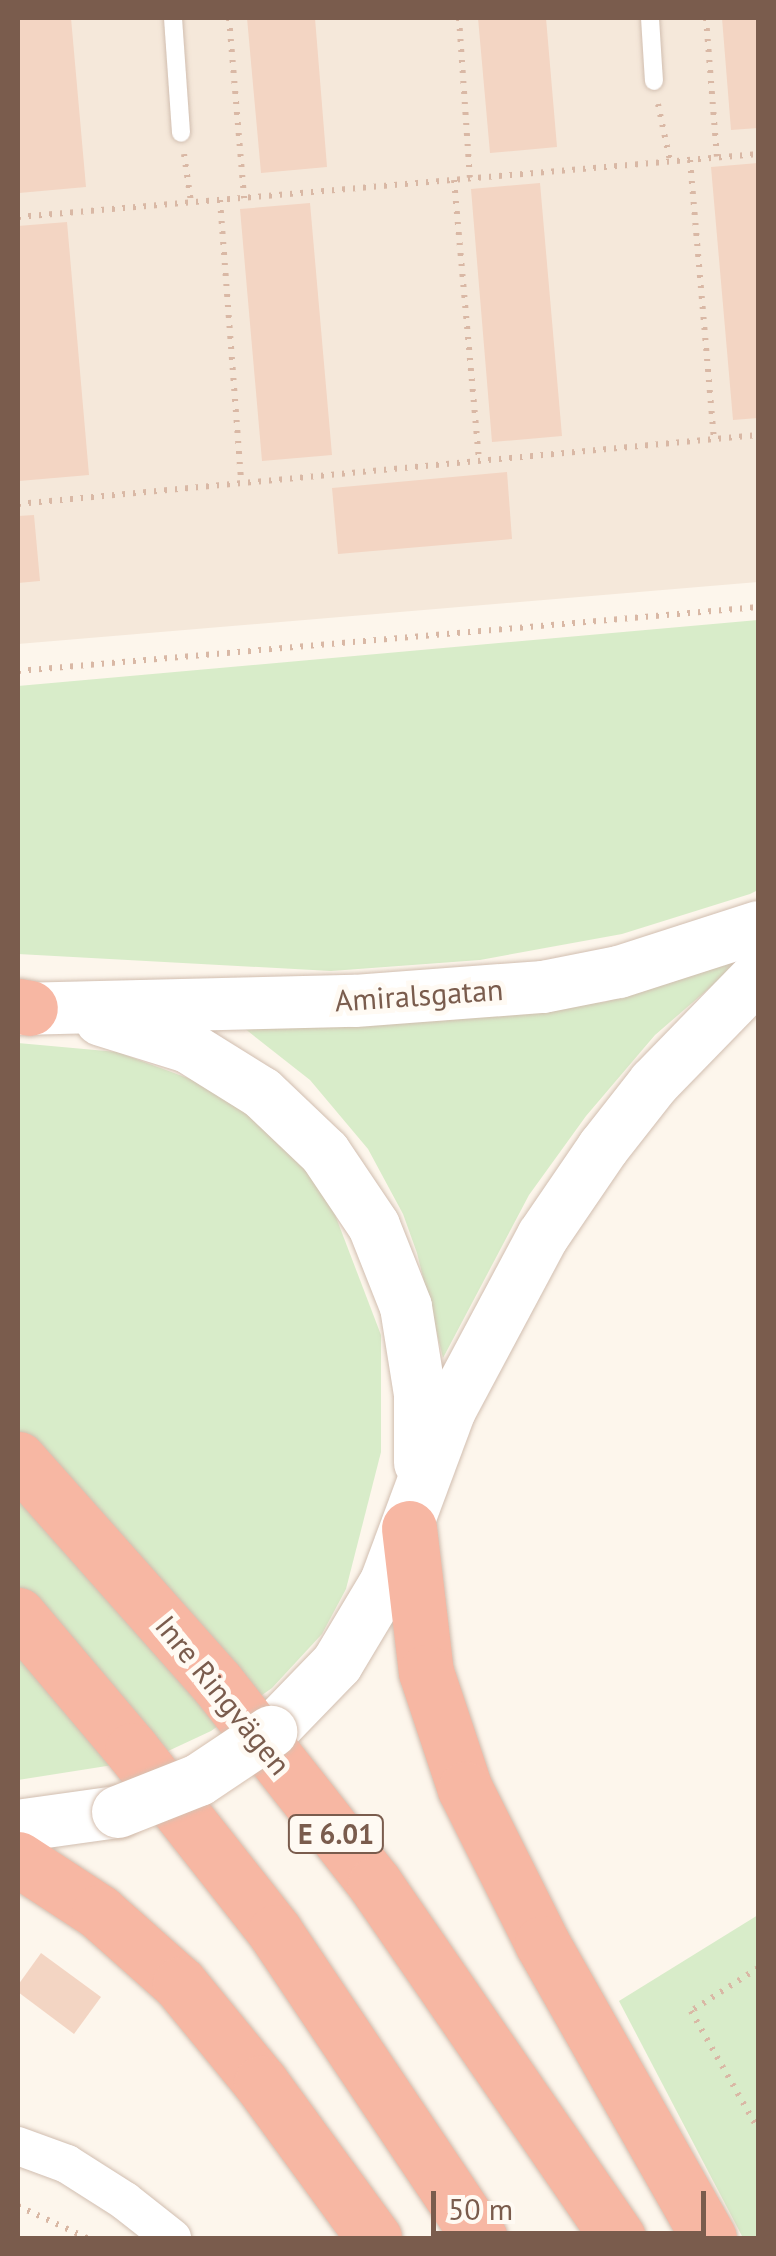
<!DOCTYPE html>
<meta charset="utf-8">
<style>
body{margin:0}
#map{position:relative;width:776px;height:2256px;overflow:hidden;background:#fdf6ec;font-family:"PT Sans",sans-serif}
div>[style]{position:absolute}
.residential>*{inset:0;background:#f5e8da}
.green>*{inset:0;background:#d8ecc9}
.building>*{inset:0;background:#f3d5c3}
.path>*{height:6px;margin-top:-3px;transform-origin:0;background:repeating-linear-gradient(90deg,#d9b8a5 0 2.5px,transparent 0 10.5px)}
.roads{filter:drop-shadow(0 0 2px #d1beb0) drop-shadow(0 0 2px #d1beb0)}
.service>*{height:18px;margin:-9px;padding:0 9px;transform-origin:9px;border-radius:9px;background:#fff}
.minor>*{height:38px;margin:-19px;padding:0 19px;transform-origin:19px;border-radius:19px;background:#fff}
.secondary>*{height:52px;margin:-26px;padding:0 26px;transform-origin:26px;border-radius:26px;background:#fff}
.motorway>*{height:55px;margin:-27.5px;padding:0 27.5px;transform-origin:27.5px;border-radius:27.5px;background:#f7b7a3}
.bridges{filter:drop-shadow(0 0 2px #d6c0b0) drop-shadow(0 0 2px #d6c0b0)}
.secondary-bridge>*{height:52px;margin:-26px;padding:0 26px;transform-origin:26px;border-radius:26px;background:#fff}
span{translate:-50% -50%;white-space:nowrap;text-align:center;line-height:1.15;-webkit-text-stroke:10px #fffaf3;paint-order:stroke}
.shield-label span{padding:2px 8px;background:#fffaf3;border:2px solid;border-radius:8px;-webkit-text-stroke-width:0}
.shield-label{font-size:28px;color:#7a5c4d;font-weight:700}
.street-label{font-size:30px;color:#7a5c4d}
.frame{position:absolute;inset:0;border:20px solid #7a5c4d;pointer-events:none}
.scale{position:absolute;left:431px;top:2191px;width:275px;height:45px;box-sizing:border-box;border:5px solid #7a5c4d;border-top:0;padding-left:12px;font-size:30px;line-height:35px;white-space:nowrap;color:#7a5c4d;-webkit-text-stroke:8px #fffaf3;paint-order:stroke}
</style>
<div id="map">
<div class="residential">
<div style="clip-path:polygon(18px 18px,758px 18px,758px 582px,18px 644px)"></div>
</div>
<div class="green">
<div style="clip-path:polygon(758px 620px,758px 890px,750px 894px,622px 934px,480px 960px,331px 971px,18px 954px,18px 686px)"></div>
<div style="clip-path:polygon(758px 946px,655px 1035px,586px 1116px,529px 1195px,443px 1358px,417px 1253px,403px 1214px,368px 1149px,310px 1080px,244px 1028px,439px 1021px,605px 1002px)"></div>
<div style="clip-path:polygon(18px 1043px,117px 1052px,204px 1084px,271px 1128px,329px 1199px,381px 1335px,381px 1452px,346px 1589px,322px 1634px,272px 1688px,211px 1731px,151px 1759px,18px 1780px)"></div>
<div style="clip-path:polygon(758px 1915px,758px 2238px,743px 2238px,619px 2001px)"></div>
</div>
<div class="building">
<div style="clip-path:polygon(18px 18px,71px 18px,86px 187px,19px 193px)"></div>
<div style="clip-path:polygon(247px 18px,315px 18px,327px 167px,261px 173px)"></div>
<div style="clip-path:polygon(478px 18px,546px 18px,557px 147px,490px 153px)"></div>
<div style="clip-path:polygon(722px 18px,758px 18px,758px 128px,731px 130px)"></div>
<div style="clip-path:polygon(758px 163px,758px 418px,733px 420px,711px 167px)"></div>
<div style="clip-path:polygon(540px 183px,562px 436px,492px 442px,471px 189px)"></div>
<div style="clip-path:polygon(310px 203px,332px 455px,262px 461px,240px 209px)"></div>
<div style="clip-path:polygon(67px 222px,89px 475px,19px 481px,18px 226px)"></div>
<div style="clip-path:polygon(507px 472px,512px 539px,338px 554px,332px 488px)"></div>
<div style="clip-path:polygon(34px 515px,40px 581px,18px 583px,18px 516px)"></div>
<div style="clip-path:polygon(41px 1953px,101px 1997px,74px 2034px,18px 1992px,18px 1985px)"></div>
</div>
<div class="path">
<div style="left:229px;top:18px;width:181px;rotate:85.2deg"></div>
<div style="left:459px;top:18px;width:160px;rotate:86.1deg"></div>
<div style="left:706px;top:18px;width:139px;rotate:85.5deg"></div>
<div style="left:658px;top:104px;width:58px;rotate:78.1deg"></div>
<div style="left:184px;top:154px;width:49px;rotate:81.7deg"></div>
<div style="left:690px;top:160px;width:280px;rotate:85.1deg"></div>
<div style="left:454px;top:180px;width:280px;rotate:84.9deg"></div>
<div style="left:220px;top:200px;width:283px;rotate:85.7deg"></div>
<div style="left:18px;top:217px;width:743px;rotate:-4.87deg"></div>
<div style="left:18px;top:504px;width:743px;rotate:-5.33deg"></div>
<div style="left:18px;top:671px;width:743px;rotate:-4.94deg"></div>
<div style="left:758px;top:1968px;width:80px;rotate:147.3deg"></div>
<div style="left:691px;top:2011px;width:136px;rotate:60.4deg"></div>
<div style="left:18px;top:2206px;width:76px;rotate:24.9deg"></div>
</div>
<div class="roads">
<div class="service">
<div style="left:173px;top:18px;width:115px;rotate:86deg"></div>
<div style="left:650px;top:18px;width:63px;rotate:86.4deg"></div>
</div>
<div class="minor">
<div style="left:18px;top:2146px;width:52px;rotate:20.2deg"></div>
<div style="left:67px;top:2164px;width:69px;rotate:32.5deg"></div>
<div style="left:125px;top:2201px;width:60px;rotate:38.2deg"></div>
</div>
<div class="secondary">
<div style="left:18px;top:1009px;width:337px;rotate:-1.4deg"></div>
<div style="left:355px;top:1001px;width:189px;rotate:-4.3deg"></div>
<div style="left:543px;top:987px;width:77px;rotate:-11.2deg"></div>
<div style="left:619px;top:972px;width:146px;rotate:-17.9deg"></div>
<div style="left:101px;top:1020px;width:91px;rotate:17.2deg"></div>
<div style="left:188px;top:1047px;width:87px;rotate:31.9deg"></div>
<div style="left:262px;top:1093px;width:87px;rotate:43.6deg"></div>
<div style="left:325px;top:1153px;width:88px;rotate:56.1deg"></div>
<div style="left:374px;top:1226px;width:87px;rotate:68.4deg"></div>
<div style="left:406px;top:1307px;width:88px;rotate:80.9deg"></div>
<div style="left:420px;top:1394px;width:69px;rotate:90deg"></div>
<div style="left:271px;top:1732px;width:95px;rotate:-45.9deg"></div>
<div style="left:337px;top:1664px;width:96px;rotate:-59.1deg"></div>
<div style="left:386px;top:1582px;width:184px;rotate:-69.6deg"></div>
<div style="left:450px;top:1410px;width:197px;rotate:-61.9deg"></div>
<div style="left:543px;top:1236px;width:107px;rotate:-55.7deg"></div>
<div style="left:603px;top:1148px;width:83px;rotate:-51.9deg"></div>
<div style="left:654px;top:1083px;width:149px;rotate:-45.8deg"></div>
<div style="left:18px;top:1826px;width:101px;rotate:-8deg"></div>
</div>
<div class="motorway">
<div style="left:18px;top:1006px;width:12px;rotate:9deg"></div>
<div style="left:18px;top:1459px;width:300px;rotate:48.4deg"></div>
<div style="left:217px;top:1683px;width:256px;rotate:51.8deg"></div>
<div style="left:375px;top:1884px;width:429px;rotate:55.5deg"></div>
<div style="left:409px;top:1528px;width:145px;rotate:83.3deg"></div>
<div style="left:426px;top:1672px;width:123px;rotate:71.6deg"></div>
<div style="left:465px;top:1789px;width:172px;rotate:63.4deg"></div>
<div style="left:542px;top:1943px;width:339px;rotate:60.5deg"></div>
<div style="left:18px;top:1615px;width:177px;rotate:49.8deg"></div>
<div style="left:132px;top:1750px;width:231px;rotate:51.8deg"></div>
<div style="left:275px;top:1932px;width:368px;rotate:56.2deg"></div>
<div style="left:18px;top:1859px;width:97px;rotate:33.2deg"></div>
<div style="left:99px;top:1912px;width:108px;rotate:41.6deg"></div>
<div style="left:180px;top:1984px;width:128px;rotate:50.7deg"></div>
<div style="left:261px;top:2083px;width:192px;rotate:53.9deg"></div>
</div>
</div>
<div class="bridges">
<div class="secondary-bridge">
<div style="left:118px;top:1812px;width:87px;rotate:-21.6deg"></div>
<div style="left:199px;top:1780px;width:87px;rotate:-33.7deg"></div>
</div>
</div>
<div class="shield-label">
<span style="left:336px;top:1834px">E 6.01</span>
</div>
<div class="street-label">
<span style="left:419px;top:995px;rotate:-4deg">Amiralsgatan</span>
<span style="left:223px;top:1695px;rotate:51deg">Inre Ringvägen</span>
</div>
<div class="frame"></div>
<div class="scale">50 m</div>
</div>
